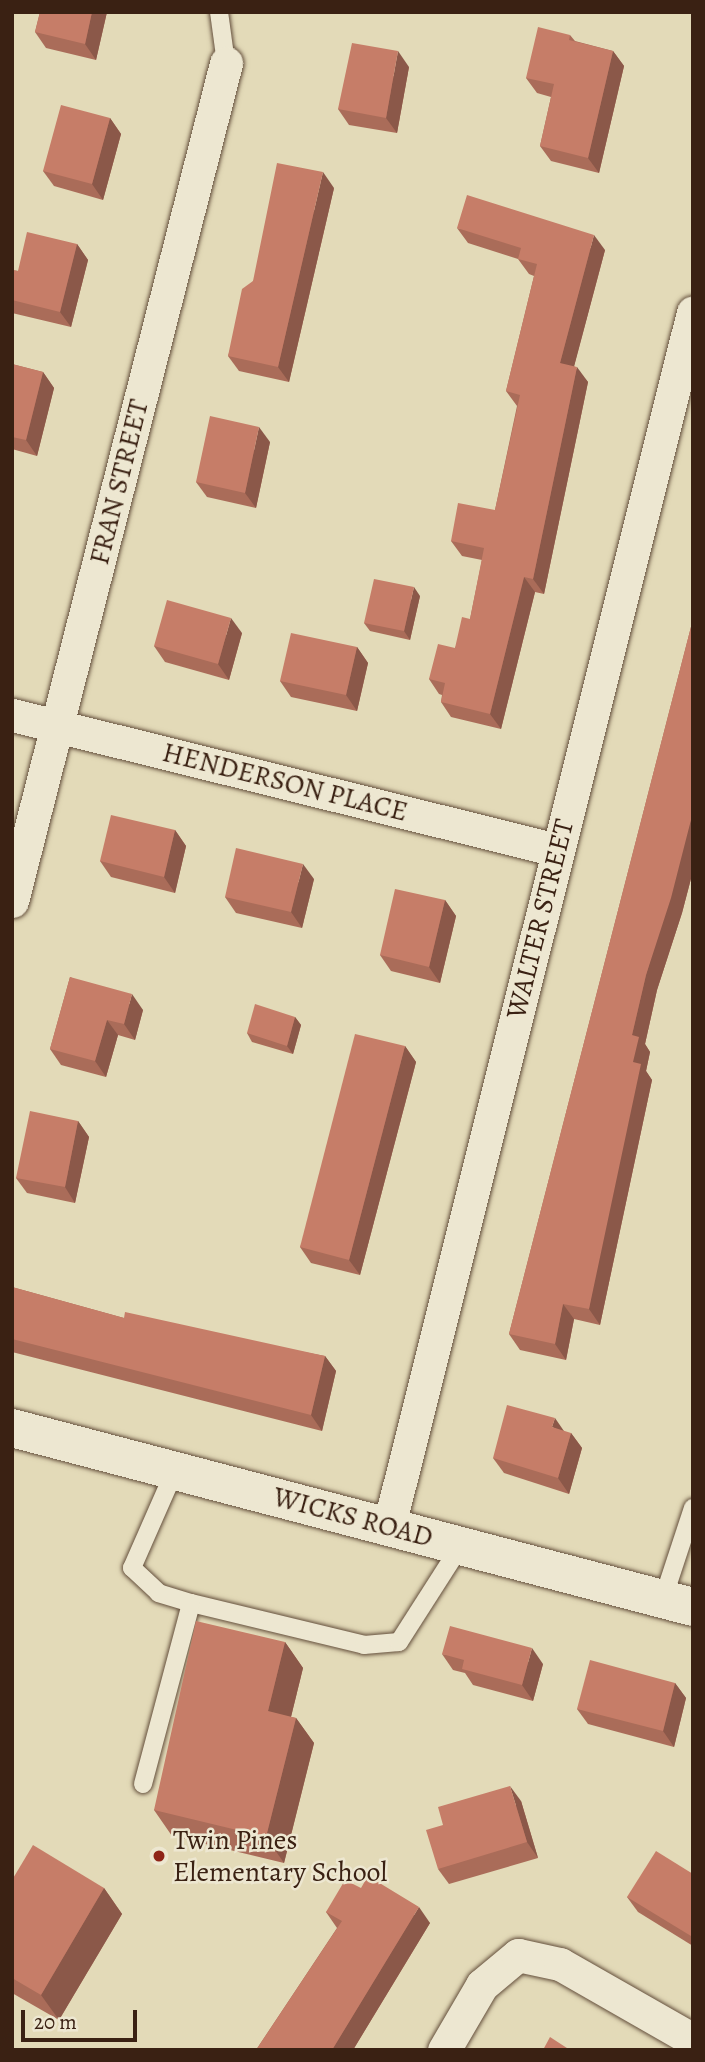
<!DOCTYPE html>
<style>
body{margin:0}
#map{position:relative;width:705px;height:2062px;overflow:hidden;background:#e3dab8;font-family:Alegreya,serif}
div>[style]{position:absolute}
.roads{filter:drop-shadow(0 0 2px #644f3c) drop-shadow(0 0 2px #644f3c)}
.lane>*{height:18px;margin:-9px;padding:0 9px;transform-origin:9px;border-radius:9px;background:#ede7d1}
.street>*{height:33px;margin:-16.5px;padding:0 16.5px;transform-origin:16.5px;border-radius:16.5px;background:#ede7d1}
.secondary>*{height:38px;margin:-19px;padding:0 19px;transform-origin:19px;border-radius:19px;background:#ede7d1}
.wall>*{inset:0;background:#aa6c59}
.shaded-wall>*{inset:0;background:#8b5849}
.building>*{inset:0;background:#c67d68}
.dots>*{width:19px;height:19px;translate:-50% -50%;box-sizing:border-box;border:4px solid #ede7d1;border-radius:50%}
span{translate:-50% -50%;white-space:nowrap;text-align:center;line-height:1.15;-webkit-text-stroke:5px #ede7d1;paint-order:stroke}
.street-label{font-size:28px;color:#3a2113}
.poi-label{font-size:28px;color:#3a2113}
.left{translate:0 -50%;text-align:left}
.frame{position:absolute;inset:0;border:14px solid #3a2113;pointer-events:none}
.scale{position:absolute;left:21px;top:2010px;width:116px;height:32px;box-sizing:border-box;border:4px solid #3a2113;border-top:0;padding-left:9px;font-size:21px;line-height:24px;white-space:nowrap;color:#3a2113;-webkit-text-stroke:5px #ede7d1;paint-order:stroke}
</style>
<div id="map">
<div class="roads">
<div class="lane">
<div style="left:219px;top:12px;width:51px;rotate:82.2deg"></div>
<div style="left:663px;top:1599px;width:96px;rotate:-71.8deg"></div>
<div style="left:191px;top:1603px;width:178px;rotate:13.6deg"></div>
<div style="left:364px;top:1645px;width:35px;rotate:-5deg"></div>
<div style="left:399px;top:1642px;width:115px;rotate:-57.4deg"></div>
<div style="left:143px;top:1784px;width:187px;rotate:-75.1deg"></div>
<div style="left:191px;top:1603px;width:34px;rotate:-163deg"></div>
<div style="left:159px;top:1593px;width:37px;rotate:-137deg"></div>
<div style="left:132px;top:1568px;width:107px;rotate:-66.3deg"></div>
</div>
<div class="street">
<div style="left:12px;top:715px;width:561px;rotate:13.91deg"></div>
<div style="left:12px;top:901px;width:865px;rotate:-75.67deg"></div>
<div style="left:389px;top:1526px;width:1251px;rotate:-75.94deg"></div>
<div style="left:444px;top:2050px;width:75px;rotate:-59.7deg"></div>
<div style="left:482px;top:1985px;width:47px;rotate:-39.8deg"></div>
<div style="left:518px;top:1955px;width:43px;rotate:12.1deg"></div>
<div style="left:560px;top:1964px;width:153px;rotate:29.7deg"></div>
</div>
<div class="secondary">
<div style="left:12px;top:1428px;width:704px;rotate:14.73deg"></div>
</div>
</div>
<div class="wall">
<div style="clip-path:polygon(40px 12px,107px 12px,96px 60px,46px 48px,35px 32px)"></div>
<div style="clip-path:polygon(570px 35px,575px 41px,613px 51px,624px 66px,599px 173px,551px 161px,540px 146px,551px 97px,537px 93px,526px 78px)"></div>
<div style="clip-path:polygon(409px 67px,397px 133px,349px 125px,338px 109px)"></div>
<div style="clip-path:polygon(110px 118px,121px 134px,103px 200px,54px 186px,43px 171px)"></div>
<div style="clip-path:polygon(334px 188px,289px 382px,239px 371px,228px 356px,253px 281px)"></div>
<div style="clip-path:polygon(457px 228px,605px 250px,574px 366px,588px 382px,544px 594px,535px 592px,501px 729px,451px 717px,441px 702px,442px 695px,439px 694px,429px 679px,455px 648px,470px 619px,482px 560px,462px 556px,451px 541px,495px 510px,517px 406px,506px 391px,534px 276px,529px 274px,518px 259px,468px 243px)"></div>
<div style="clip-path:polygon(77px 244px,88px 260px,71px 327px,12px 313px,12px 270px,18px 271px)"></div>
<div style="clip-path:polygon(12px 364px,43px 372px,54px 388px,37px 456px,12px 449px)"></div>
<div style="clip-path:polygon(270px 442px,256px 508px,207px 497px,196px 482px)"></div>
<div style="clip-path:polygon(420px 596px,410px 640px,370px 631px,364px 623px)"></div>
<div style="clip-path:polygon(693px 619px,693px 871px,682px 913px,657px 990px,645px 1044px,650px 1052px,646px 1071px,652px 1080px,600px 1325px,574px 1319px,566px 1360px,520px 1350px,509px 1334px)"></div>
<div style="clip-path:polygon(242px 633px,229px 680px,165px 662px,154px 646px)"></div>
<div style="clip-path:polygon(357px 647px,368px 663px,357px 711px,291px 697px,280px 681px)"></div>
<div style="clip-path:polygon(175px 830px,186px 846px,175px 893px,111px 877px,100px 861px)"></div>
<div style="clip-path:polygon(314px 879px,302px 928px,236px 913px,225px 897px)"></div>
<div style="clip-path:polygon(445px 900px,456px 916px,440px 983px,391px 971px,380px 955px)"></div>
<div style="clip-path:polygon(70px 977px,143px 1010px,135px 1040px,118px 1035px,106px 1077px,61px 1065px,50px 1049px)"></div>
<div style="clip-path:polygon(295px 1017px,301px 1025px,293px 1054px,252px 1042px,247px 1033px)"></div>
<div style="clip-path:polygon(405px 1046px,416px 1062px,360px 1275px,311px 1263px,300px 1247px)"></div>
<div style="clip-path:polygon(78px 1121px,89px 1137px,75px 1203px,27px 1193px,16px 1178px)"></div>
<div style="clip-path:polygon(12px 1287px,124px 1318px,325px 1356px,336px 1371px,322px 1431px,12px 1352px)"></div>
<div style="clip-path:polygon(571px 1433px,582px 1448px,569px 1494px,504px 1473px,493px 1458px)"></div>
<div style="clip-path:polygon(285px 1642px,303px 1668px,291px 1717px,296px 1718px,314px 1743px,284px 1863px,172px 1836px,154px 1810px)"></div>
<div style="clip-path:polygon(442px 1654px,543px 1664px,533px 1701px,473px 1685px,465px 1673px,453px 1670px)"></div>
<div style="clip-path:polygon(675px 1683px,686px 1698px,674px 1747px,588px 1724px,577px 1709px)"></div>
<div style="clip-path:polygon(521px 1801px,538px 1858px,449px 1884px,438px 1869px)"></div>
<div style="clip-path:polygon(693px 1874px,693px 1946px,638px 1912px,627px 1897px)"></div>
<div style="clip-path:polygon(12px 1880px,104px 1888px,122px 1914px,59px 2020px,12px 1993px)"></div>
<div style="clip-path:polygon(361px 1888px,430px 1923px,353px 2050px,256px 2050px,337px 1928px,326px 1912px)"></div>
</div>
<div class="shaded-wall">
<div style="clip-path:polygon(92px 12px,107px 12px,96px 60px,85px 44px)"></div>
<div style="clip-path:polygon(398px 51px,409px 67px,397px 133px,386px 118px)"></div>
<div style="clip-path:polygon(613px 51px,624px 66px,599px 173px,588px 158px)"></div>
<div style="clip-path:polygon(110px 118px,121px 134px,103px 200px,92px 184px)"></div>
<div style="clip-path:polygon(323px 172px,334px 188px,289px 382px,278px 367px)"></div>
<div style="clip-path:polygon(594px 235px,605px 250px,571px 378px,560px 363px)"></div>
<div style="clip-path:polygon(77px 244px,88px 260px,71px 327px,60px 312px)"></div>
<div style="clip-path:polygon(577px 367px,588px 382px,544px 594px,533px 579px)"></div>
<div style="clip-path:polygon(43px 372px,54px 388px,37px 456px,26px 440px)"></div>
<div style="clip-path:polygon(259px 427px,270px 442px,256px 508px,245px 493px)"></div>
<div style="clip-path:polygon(524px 577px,535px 592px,501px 729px,490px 714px)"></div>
<div style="clip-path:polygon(414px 587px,420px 596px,410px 640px,404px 631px)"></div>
<div style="clip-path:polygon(231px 618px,242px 633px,229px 680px,218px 664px)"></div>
<div style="clip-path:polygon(357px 647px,368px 663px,357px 711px,346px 695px)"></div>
<div style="clip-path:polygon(693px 812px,693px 871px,682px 913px,657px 990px,645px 1044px,650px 1052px,646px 1071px,652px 1080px,600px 1325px,589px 1309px,633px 1062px,632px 1035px,646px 975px)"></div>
<div style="clip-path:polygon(175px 830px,186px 846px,175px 893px,164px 877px)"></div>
<div style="clip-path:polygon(303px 864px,314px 879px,302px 928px,291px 912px)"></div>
<div style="clip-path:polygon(445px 900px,456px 916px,440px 983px,429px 967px)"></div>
<div style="clip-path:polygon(132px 994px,143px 1010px,135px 1040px,124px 1024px)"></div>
<div style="clip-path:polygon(295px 1017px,301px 1025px,293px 1054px,287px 1046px)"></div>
<div style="clip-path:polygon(107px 1020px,118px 1035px,106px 1077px,95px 1061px)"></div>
<div style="clip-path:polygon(405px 1046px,416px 1062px,360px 1275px,349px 1260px)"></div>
<div style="clip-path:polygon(78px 1121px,89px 1137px,75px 1203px,65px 1187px)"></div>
<div style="clip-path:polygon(563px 1304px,574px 1319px,566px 1360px,555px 1344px)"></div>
<div style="clip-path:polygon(325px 1356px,336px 1371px,322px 1431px,311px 1415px)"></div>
<div style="clip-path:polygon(555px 1418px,566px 1434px,552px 1427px)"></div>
<div style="clip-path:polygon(571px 1433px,582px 1448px,569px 1494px,558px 1478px)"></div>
<div style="clip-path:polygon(285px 1642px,303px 1668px,286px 1737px,268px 1711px)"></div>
<div style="clip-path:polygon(532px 1648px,543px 1664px,533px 1701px,522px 1685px)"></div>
<div style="clip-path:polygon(675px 1683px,686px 1698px,674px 1747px,663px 1731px)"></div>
<div style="clip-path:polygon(296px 1718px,314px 1743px,284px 1863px,266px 1837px)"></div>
<div style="clip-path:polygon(510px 1786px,521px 1801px,538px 1858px,527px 1842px)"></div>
<div style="clip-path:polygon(104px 1888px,122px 1914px,59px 2020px,41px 1995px)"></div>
<div style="clip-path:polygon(419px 1907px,430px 1923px,353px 2050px,332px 2050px)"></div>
</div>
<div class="building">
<div style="clip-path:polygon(40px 12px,92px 12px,85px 44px,35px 32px)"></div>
<div style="clip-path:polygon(538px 27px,570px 35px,569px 40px,613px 51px,588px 158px,540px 146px,554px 84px,526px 78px)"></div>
<div style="clip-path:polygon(352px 43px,398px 51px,386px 118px,338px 109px)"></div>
<div style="clip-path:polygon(61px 105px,110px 118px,92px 184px,43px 171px)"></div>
<div style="clip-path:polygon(277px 163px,323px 172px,278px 367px,228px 356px,242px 289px,253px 281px)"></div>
<div style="clip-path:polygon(467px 195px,594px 235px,560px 363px,577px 367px,533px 579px,524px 577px,490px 714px,441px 702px,445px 683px,429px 679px,438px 644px,455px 648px,462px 617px,470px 619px,484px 548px,451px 541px,458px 503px,495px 510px,520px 395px,506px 391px,537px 264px,518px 259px,521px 248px,457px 228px)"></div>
<div style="clip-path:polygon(27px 232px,77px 244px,60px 312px,12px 300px,12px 270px,18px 271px)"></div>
<div style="clip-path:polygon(12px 364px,43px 372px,26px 440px,12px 437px)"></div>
<div style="clip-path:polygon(210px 416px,259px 427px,245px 493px,196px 482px)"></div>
<div style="clip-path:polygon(374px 579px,414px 587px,404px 631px,364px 623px)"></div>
<div style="clip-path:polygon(167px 600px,231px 618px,218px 664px,154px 646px)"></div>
<div style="clip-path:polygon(693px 619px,693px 812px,671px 898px,646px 975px,632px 1035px,639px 1037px,633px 1062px,641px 1064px,589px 1309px,563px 1304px,555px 1344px,509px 1334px)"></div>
<div style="clip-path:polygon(291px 633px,357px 647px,346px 695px,280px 681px)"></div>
<div style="clip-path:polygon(111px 815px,175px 830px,164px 877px,100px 861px)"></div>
<div style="clip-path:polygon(236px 848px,303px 864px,291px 912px,225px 897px)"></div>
<div style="clip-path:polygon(395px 889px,445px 900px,429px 967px,380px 955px)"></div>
<div style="clip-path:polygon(70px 977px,132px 994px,124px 1024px,107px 1020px,95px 1061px,50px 1049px)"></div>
<div style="clip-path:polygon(255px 1004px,295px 1017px,287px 1046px,247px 1033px)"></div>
<div style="clip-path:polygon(355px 1034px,405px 1046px,349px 1260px,300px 1247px)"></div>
<div style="clip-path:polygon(30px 1111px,78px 1121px,65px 1187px,16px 1178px)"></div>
<div style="clip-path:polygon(12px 1287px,124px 1318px,125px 1312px,325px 1356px,311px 1415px,12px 1339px)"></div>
<div style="clip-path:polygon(507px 1405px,555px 1418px,552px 1427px,571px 1433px,558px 1478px,493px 1458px)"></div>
<div style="clip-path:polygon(196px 1621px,285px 1642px,268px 1711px,296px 1718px,266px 1837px,154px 1810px)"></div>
<div style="clip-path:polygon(450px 1626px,532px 1648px,522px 1685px,462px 1669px,464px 1660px,442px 1654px)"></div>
<div style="clip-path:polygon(590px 1660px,675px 1683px,663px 1731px,577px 1709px)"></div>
<div style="clip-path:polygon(510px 1786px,527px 1842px,438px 1869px,426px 1830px,443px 1825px,438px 1807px)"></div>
<div style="clip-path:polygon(33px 1845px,104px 1888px,41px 1995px,12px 1978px,12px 1880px)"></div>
<div style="clip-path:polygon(656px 1851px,693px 1874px,693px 1933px,691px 1936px,627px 1897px)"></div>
<div style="clip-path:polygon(368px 1876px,419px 1907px,332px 2050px,256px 2050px,342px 1921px,326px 1912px,345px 1880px,361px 1888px)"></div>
<div style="clip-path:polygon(550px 2037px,570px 2050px,543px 2050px)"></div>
</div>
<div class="dots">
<div style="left:159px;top:1856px;background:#8f2418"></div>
</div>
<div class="street-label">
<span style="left:119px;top:482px;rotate:-76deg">FRAN STREET</span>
<span style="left:285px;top:782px;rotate:14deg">HENDERSON PLACE</span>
<span style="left:540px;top:919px;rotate:-76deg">WALTER STREET</span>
<span style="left:353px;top:1517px;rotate:15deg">WICKS ROAD</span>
</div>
<div class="poi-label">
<span class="left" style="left:173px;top:1856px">Twin Pines<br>Elementary School</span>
</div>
<div class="frame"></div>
<div class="scale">20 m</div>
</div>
